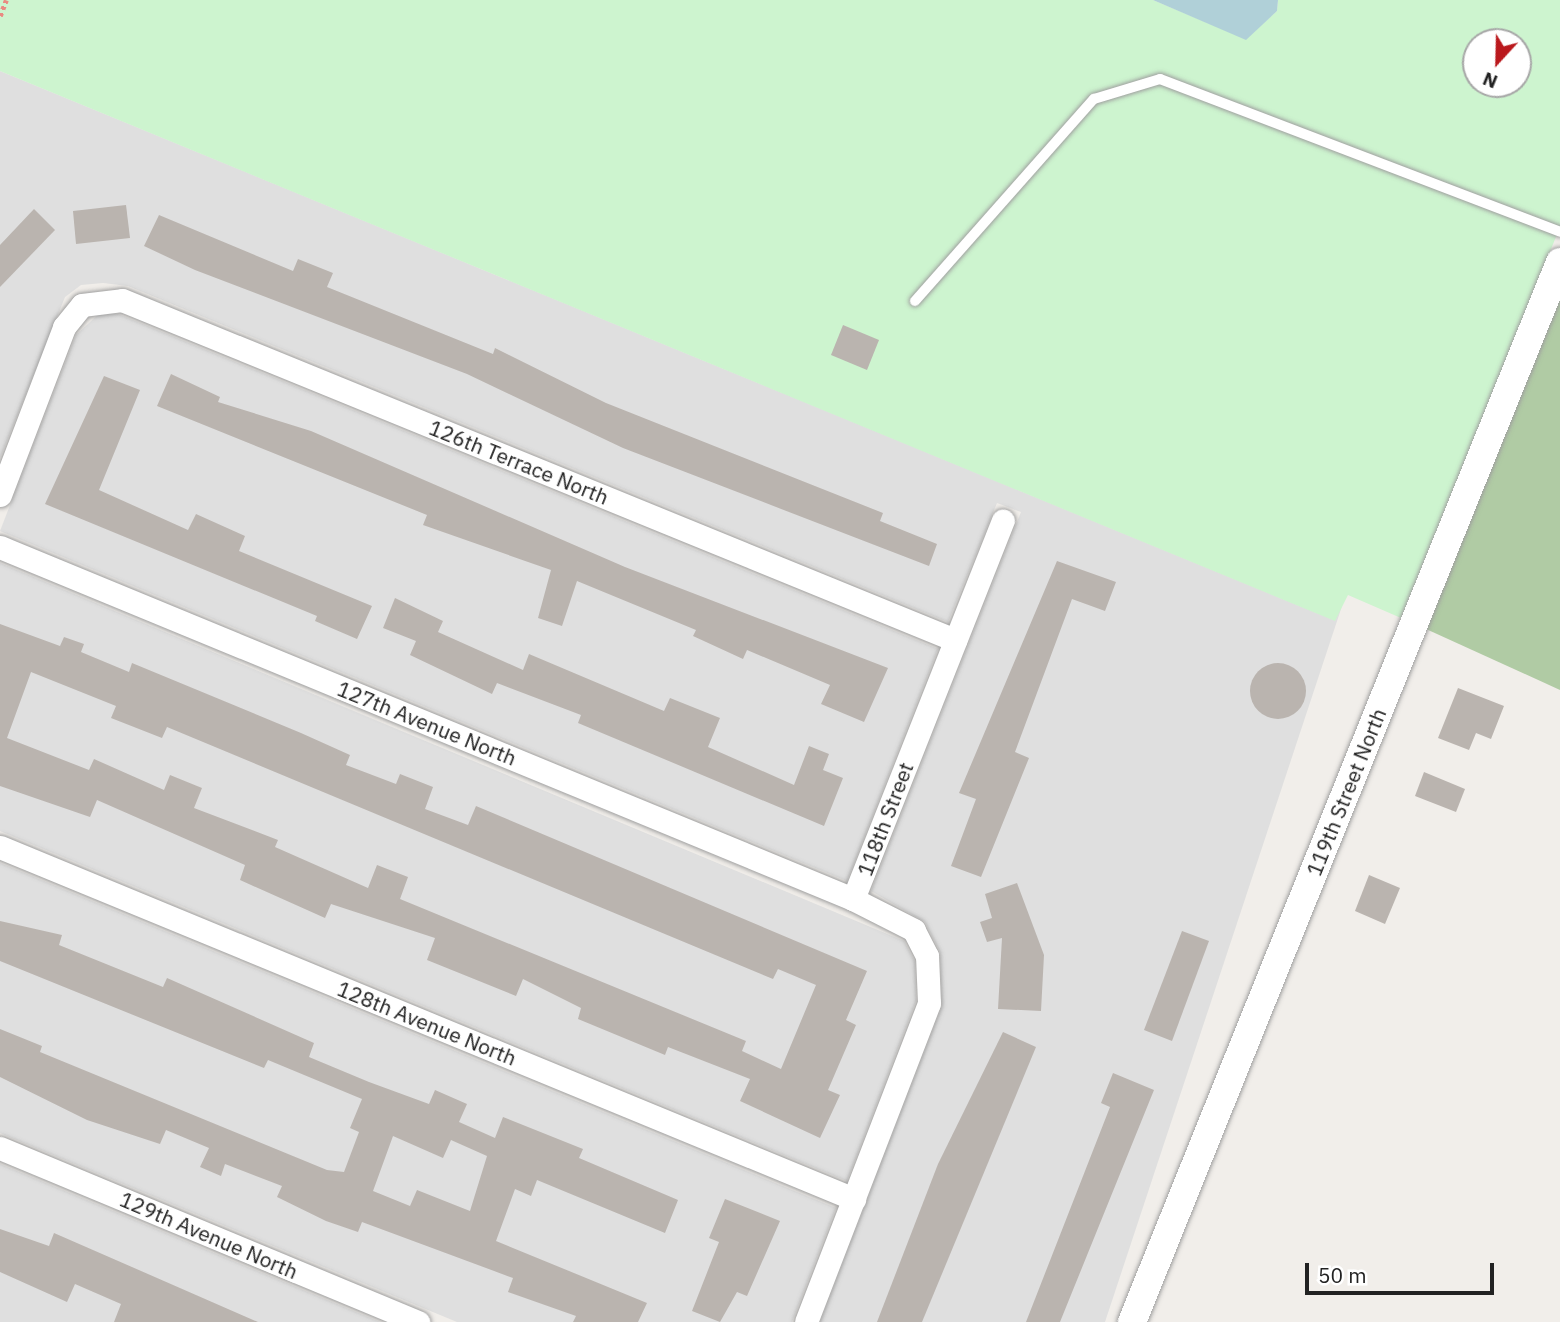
<!DOCTYPE html>
<style>
body{margin:0}
#map{position:relative;width:1560px;height:1322px;overflow:hidden;background:#f1eeea;font-family:"IBM Plex Sans",sans-serif}
div>[style]{position:absolute}
.residential>*{inset:0;background:#dfdfdf}
.forest>*{inset:0;background:#b0cba4}
.park>*{inset:0;background:#cdf4cf}
.water>*{inset:0;background:#b0d0d8}
.building>*{inset:0;background:#bab4af}
.round{border-radius:50%}
.path>*{height:4.5px;margin-top:-2.25px;transform-origin:0;background:repeating-linear-gradient(90deg,#ea8a82 0 3.5px,transparent 0 7px)}
.roads{filter:drop-shadow(0 0 2px #9f9f9f) drop-shadow(0 0 2px #9f9f9f)}
.service>*{height:10px;margin:-5px;padding:0 5px;transform-origin:5px;border-radius:5px;background:#fff}
.minor>*{height:23px;margin:-11.5px;padding:0 11.5px;transform-origin:11.5px;border-radius:11.5px;background:#fff}
.tertiary>*{height:28px;margin:-14px;padding:0 14px;transform-origin:14px;border-radius:14px;background:#fff}
span{translate:-50% -50%;white-space:nowrap;text-align:center;line-height:1.15;-webkit-text-stroke:6px #fff;paint-order:stroke}
.street-label{font-size:21px;color:#222}
.north{position:absolute;left:1462px;top:28px;width:70px;height:70px;box-sizing:border-box;background:#fff;border:2px solid #a7a7a7;border-radius:50%;rotate:202deg;font-size:19px;font-weight:700;line-height:28px;text-align:center;color:#222}
.north::after{content:'';display:block;margin:auto;width:24px;height:32px;background:#ba191d;clip-path:polygon(50% 0,100% 100%,50% 72%,0 100%)}
.scale{position:absolute;left:1305px;top:1263px;width:189px;height:32px;box-sizing:border-box;border:4px solid #222;border-top:0;padding-left:9px;font-size:21px;line-height:24px;white-space:nowrap;color:#222;-webkit-text-stroke:5px #fff;paint-order:stroke}
</style>
<div id="map">
<div class="residential">
<div style="clip-path:polygon(0 71px,1334px 620px,1342px 606px,1105px 1322px,820px 1322px,942px 1006px,940px 952px,925px 922px,871px 891px,1021px 512px,997px 503px,948px 622px,128px 286px,103px 283px,81px 285px,65px 297px,0 458px)"></div>
<div style="clip-path:polygon(101px 312px,118px 314px,938px 649px,847px 881px,0 531px,76px 335px)"></div>
<div style="clip-path:polygon(0 563px,904px 941px,915px 962px,916px 1001px,847px 1181px,0 831px)"></div>
<div style="clip-path:polygon(0 863px,836px 1208px,792px 1322px,457px 1322px,0 1133px)"></div>
<div style="clip-path:polygon(0 1164px,380px 1322px,0 1322px)"></div>
</div>
<div class="forest">
<div style="clip-path:polygon(1560px 297px,1560px 690px,1426px 629px)"></div>
</div>
<div class="park">
<div style="clip-path:polygon(evenodd,0 0,1153px 0,1246px 39px,1277px 11px,1278px 0,1560px 0,1560px 227px,1401px 618px,1348px 595px,1335px 621px,0 71px,0 0,1476px 42px,1518px 42px,1518px 84px,1476px 84px,1476px 42px)"></div>
</div>
<div class="water">
<div style="clip-path:polygon(1153px 0,1278px 0,1277px 11px,1246px 40px)"></div>
</div>
<div class="building">
<div style="clip-path:polygon(126px 205px,130px 238px,76px 244px,73px 211px)"></div>
<div style="clip-path:polygon(34px 209px,55px 230px,0 287px,0 245px)"></div>
<div style="clip-path:polygon(159px 215px,293px 271px,298px 259px,333px 273px,327px 287px,493px 354px,495px 348px,606px 403px,883px 513px,880px 521px,937px 544px,929px 566px,623px 448px,467px 374px,195px 270px,144px 246px)"></div>
<div style="clip-path:polygon(843px 325px,879px 340px,867px 370px,831px 355px)"></div>
<div style="clip-path:polygon(171px 374px,220px 397px,218px 402px,311px 431px,625px 567px,888px 668px,864px 722px,821px 704px,830px 685px,747px 650px,743px 659px,693px 636px,696px 630px,577px 581px,562px 626px,538px 618px,551px 570px,423px 525px,427px 515px,157px 406px)"></div>
<div style="clip-path:polygon(104px 376px,140px 390px,99px 490px,188px 530px,196px 514px,245px 536px,239px 551px,372px 606px,357px 639px,315px 621px,317px 616px,45px 504px)"></div>
<div style="clip-path:polygon(1057px 561px,1116px 582px,1105px 611px,1072px 599px,1015px 752px,1029px 758px,981px 877px,951px 866px,976px 799px,959px 793px)"></div>
<div style="clip-path:polygon(395px 598px,443px 621px,438px 632px,523px 670px,529px 654px,664px 711px,670px 698px,720px 718px,708px 747px,794px 785px,809px 746px,829px 754px,823px 770px,843px 778px,824px 826px,578px 723px,581px 715px,497px 683px,492px 694px,410px 655px,416px 641px,383px 628px)"></div>
<div style="clip-path:polygon(evenodd,0 624px,60px 646px,64px 637px,84px 644px,81px 652px,129px 672px,132px 663px,301px 733px,350px 755px,346px 765px,396px 784px,400px 774px,433px 787px,425px 809px,468px 825px,476px 806px,867px 971px,846px 1020px,856px 1025px,828px 1090px,840px 1095px,820px 1138px,740px 1101px,750px 1079px,668px 1047px,665px 1055px,578px 1019px,581px 1008px,523px 979px,516px 996px,427px 960px,435px 938px,331px 904px,325px 918px,240px 880px,245px 865px,97px 800px,90px 817px,0 786px,0 624px,31px 672px,116px 706px,111px 718px,162px 738px,167px 727px,773px 979px,778px 969px,816px 985px,781px 1069px,742px 1051px,746px 1041px,400px 899px,408px 877px,377px 865px,368px 888px,275px 847px,278px 840px,194px 808px,202px 788px,170px 775px,164px 790px,94px 759px,89px 770px,7px 738px,31px 672px)"></div>
<div class="round" style="left:1250px;top:663px;width:56px;height:56px"></div>
<div style="clip-path:polygon(1458px 688px,1504px 706px,1491px 739px,1476px 733px,1469px 750px,1438px 738px)"></div>
<div style="clip-path:polygon(1424px 772px,1465px 789px,1456px 812px,1415px 796px)"></div>
<div style="clip-path:polygon(1369px 875px,1400px 888px,1385px 924px,1355px 911px)"></div>
<div style="clip-path:polygon(1017px 883px,1044px 955px,1041px 1011px,998px 1009px,1002px 938px,987px 942px,980px 922px,992px 918px,985px 894px)"></div>
<div style="clip-path:polygon(evenodd,0 921px,62px 935px,59px 945px,163px 987px,167px 978px,314px 1043px,309px 1057px,369px 1082px,429px 1104px,435px 1090px,467px 1104px,459px 1122px,495px 1138px,503px 1117px,583px 1149px,579px 1158px,678px 1200px,665px 1233px,537px 1180px,531px 1196px,515px 1189px,496px 1241px,647px 1303px,638px 1322px,573px 1322px,576px 1316px,508px 1292px,513px 1278px,362px 1222px,358px 1232px,326px 1221px,277px 1197px,282px 1186px,225px 1164px,221px 1176px,200px 1167px,209px 1148px,166px 1130px,160px 1144px,87px 1120px,0 1077px,0 1029px,42px 1046px,40px 1052px,327px 1170px,344px 1172px,359px 1132px,350px 1128px,362px 1099px,268px 1060px,264px 1068px,0 961px,0 921px,393px 1136px,443px 1158px,451px 1140px,487px 1156px,470px 1211px,417px 1190px,410px 1206px,373px 1191px,393px 1136px)"></div>
<div style="clip-path:polygon(1182px 931px,1209px 941px,1172px 1041px,1144px 1030px)"></div>
<div style="clip-path:polygon(1003px 1032px,1036px 1047px,922px 1322px,877px 1322px,938px 1164px)"></div>
<div style="clip-path:polygon(1113px 1073px,1154px 1090px,1060px 1322px,1026px 1322px,1110px 1107px,1101px 1103px)"></div>
<div style="clip-path:polygon(725px 1199px,780px 1221px,747px 1296px,737px 1292px,720px 1322px,692px 1311px,719px 1242px,709px 1238px)"></div>
<div style="clip-path:polygon(0 1229px,49px 1246px,54px 1233px,258px 1322px,114px 1322px,121px 1304px,75px 1284px,67px 1302px,0 1272px)"></div>
</div>
<div class="path">
<div style="left:0;top:16px;width:17px;rotate:-69deg"></div>
</div>
<div class="roads">
<div class="service">
<div style="left:915px;top:301px;width:270px;rotate:-48.5deg"></div>
<div style="left:1094px;top:99px;width:69px;rotate:-16.9deg"></div>
<div style="left:1160px;top:79px;width:428px;rotate:20.9deg"></div>
</div>
<div class="minor">
<div style="left:0;top:495px;width:180px;rotate:-69.1deg"></div>
<div style="left:64px;top:327px;width:28px;rotate:-51deg"></div>
<div style="left:82px;top:305px;width:40px;rotate:-7.1deg"></div>
<div style="left:122px;top:300px;width:900px;rotate:22.2deg"></div>
<div style="left:0;top:547px;width:923px;rotate:22.42deg"></div>
<div style="left:0;top:847px;width:924px;rotate:22.4deg"></div>
<div style="left:0;top:1148px;width:453px;rotate:22.6deg"></div>
<div style="left:806px;top:1322px;width:342px;rotate:-68.9deg"></div>
<div style="left:929px;top:1003px;width:47px;rotate:-92.4deg"></div>
<div style="left:927px;top:956px;width:29px;rotate:-117deg"></div>
<div style="left:914px;top:930px;width:68px;rotate:-153.1deg"></div>
<div style="left:853px;top:899px;width:407px;rotate:-68.4deg"></div>
</div>
<div class="tertiary">
<div style="left:1132px;top:1322px;width:1143px;rotate:-68.01deg"></div>
</div>
</div>
<div class="street-label">
<span style="left:519px;top:462px;rotate:22deg">126th Terrace North</span>
<span style="left:427px;top:723px;rotate:22deg">127th Avenue North</span>
<span style="left:1346px;top:792px;rotate:-68deg">119th Street North</span>
<span style="left:885px;top:819px;rotate:-69deg">118th Street</span>
<span style="left:427px;top:1023px;rotate:22deg">128th Avenue North</span>
<span style="left:209px;top:1235px;rotate:23deg">129th Avenue North</span>
</div>
<div class="north">N</div>
<div class="scale">50 m</div>
</div>
